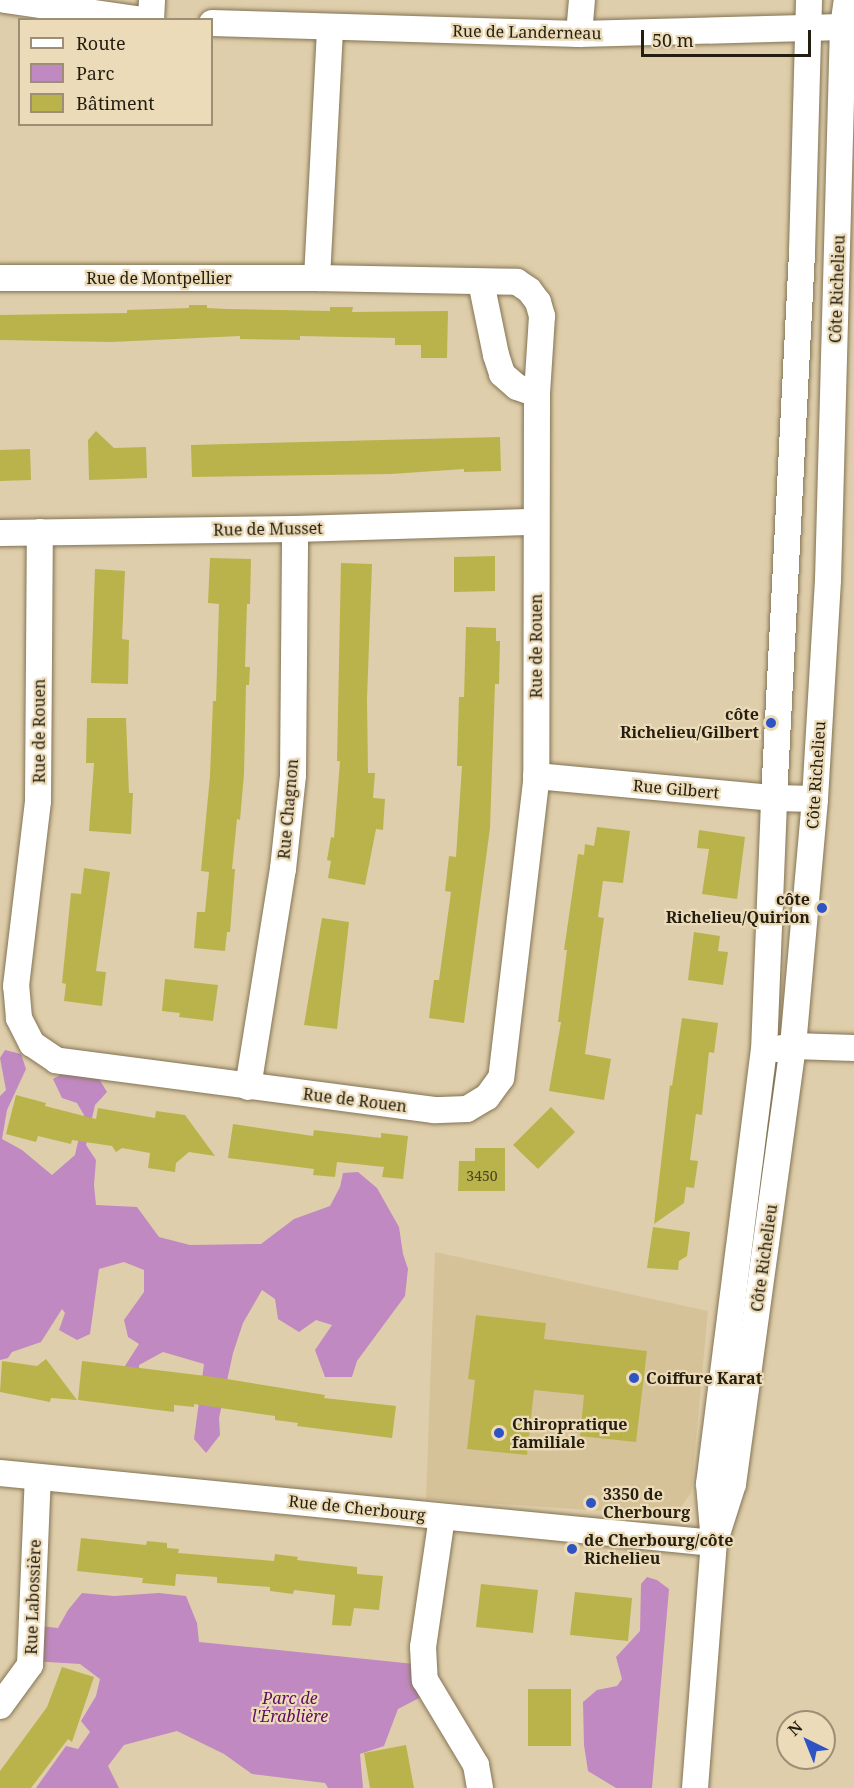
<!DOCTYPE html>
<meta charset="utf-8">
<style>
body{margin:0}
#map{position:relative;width:854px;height:1788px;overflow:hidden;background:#dfceab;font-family:"Noto Serif",serif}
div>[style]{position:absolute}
.built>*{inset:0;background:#d6c298}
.green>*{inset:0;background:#c089c1}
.building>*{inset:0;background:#bab34b}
.roads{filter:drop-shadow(0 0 2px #837454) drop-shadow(0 0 2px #837454)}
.minor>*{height:26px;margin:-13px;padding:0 13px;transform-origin:13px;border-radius:13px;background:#fff}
.dots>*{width:16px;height:16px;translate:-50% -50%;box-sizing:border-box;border:3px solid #ecdbb8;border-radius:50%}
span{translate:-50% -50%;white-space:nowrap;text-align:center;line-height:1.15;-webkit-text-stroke:4.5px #ecdbb8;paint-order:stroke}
.number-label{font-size:14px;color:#4a4320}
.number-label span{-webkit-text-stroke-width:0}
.street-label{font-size:16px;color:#241e11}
.poi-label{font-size:16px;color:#241e11;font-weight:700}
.right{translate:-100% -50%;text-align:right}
.left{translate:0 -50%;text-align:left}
.park-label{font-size:16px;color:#610966;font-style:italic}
.legend{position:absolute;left:18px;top:18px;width:195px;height:108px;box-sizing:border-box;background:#ecdbb8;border:2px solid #9c8f75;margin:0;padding:8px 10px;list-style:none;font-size:18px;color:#241e11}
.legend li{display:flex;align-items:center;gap:12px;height:30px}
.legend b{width:30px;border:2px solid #9c8f75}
.north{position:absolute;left:776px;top:1710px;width:60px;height:60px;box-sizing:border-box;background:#ecdbb8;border:2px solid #9c8f75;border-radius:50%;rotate:317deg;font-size:16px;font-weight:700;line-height:24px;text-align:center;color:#241e11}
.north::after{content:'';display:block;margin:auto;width:21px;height:27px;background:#2e54c3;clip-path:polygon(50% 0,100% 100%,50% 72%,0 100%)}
.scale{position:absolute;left:641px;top:30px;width:170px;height:27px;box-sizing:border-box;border:3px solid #241e11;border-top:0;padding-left:8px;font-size:18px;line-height:21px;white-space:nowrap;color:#241e11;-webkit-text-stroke:4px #ecdbb8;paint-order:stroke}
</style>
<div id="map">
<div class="built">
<div style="clip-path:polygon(435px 1252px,708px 1311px,691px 1493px,680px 1508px,662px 1515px,426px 1499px)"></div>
</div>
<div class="green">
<div style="clip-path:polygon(5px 1050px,21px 1054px,26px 1069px,7px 1110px,2px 1139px,22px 1150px,52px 1175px,75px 1155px,84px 1115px,77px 1103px,62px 1098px,53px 1079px,69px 1070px,98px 1077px,107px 1092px,95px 1105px,86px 1145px,96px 1160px,94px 1185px,96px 1205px,137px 1207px,159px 1237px,190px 1245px,261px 1244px,294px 1219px,330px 1206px,340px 1187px,343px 1173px,358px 1172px,377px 1188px,399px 1227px,403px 1254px,408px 1269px,405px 1296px,357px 1361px,352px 1377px,325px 1377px,315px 1350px,332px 1325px,316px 1320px,299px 1332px,278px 1319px,275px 1299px,262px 1290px,243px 1323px,233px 1353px,219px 1418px,220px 1435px,206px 1453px,194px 1439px,204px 1364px,163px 1352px,139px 1365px,140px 1389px,123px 1369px,139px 1344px,128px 1337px,124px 1320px,144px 1292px,144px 1270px,124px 1262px,99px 1269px,90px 1334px,77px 1340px,59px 1330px,65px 1313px,62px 1309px,41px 1342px,12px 1352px,8px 1358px,0 1360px,0 1096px,6px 1090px,0 1058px)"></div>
<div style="clip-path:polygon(647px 1577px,657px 1580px,669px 1589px,652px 1788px,616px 1788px,588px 1771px,584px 1745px,583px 1702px,597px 1690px,617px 1686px,622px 1679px,616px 1657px,640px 1631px,641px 1584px)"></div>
<div style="clip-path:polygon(82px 1593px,114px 1596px,159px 1593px,186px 1596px,197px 1623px,199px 1642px,424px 1665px,425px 1695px,398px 1709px,384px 1746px,360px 1754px,363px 1788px,328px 1788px,325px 1783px,252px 1774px,224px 1754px,177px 1731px,124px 1745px,108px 1766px,119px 1788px,36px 1788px,66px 1746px,78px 1749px,90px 1732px,81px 1721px,96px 1696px,100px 1679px,80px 1664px,32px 1661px,32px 1625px,58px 1628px,68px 1610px)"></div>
</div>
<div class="building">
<div style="clip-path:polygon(189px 305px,207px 305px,207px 308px,227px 309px,330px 311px,330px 307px,353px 307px,352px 312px,448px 311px,447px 358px,421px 358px,421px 345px,395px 345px,395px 338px,300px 336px,300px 340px,240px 339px,240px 336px,111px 342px,0 340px,0 315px,127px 313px,127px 310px,189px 308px)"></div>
<div style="clip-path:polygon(96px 431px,114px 448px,146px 447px,147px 478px,89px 480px,88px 440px)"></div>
<div style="clip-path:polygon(500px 437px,501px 471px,464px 472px,464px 469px,391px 474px,192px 477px,191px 445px)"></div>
<div style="clip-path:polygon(30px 449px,31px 480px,0 481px,0 450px)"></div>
<div style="clip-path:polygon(495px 556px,495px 591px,454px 592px,454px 557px)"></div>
<div style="clip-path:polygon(210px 558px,251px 559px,250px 604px,247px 604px,245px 667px,250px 667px,249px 685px,246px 685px,244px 774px,240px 820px,237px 819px,232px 869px,235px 869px,230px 932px,227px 932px,225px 951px,194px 948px,197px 912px,205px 912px,209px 872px,201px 871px,210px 776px,213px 701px,216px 701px,219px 604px,208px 603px)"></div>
<div style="clip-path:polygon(341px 563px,372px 564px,367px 699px,368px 773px,375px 773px,373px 798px,385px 799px,383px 830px,376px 829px,365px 885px,328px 878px,331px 861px,327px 860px,331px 837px,334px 838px,340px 761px,337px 761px)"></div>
<div style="clip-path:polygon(95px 569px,125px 571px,122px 639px,129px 640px,128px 684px,91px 683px)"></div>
<div style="clip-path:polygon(466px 627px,496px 628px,496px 641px,500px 641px,499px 684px,495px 684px,490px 828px,464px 1023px,429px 1018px,434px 980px,439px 980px,451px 892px,445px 891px,449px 856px,456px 857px,462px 766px,457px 766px,459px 697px,464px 697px)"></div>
<div style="clip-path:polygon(87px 718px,126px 718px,129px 793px,133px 793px,131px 834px,89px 831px,94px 763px,86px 763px)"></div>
<div style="clip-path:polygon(597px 827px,630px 831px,623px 883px,603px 881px,598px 917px,604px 918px,585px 1054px,611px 1059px,604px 1100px,549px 1091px,561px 1022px,558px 1022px,567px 950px,564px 950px,578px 854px,584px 855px,585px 844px,594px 846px)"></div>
<div style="clip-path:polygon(699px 830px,745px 837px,737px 899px,702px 894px,709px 849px,697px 848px)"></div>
<div style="clip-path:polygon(84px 868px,110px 872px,96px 971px,106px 972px,102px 1006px,64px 1001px,66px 984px,62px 983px,71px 893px,81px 894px)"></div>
<div style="clip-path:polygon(322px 918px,349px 922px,337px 1029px,304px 1025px)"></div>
<div style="clip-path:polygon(694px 932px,720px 936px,718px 951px,728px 952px,723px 985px,688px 980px)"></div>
<div style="clip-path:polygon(165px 979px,218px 985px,213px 1021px,179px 1017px,180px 1013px,162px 1011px)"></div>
<div style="clip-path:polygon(682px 1018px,718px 1023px,714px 1053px,709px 1052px,702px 1115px,696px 1114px,690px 1160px,698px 1161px,694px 1188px,686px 1187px,684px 1203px,654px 1224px,670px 1085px,672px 1086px)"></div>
<div style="clip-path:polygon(16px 1095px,46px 1103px,45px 1106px,96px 1119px,98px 1108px,155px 1118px,156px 1111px,185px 1115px,215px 1156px,189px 1152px,176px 1163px,175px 1172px,148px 1168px,150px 1153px,122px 1148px,116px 1152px,112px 1146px,72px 1140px,71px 1144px,38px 1136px,36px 1142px,6px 1134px)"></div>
<div style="clip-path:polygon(551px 1107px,575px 1132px,538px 1169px,513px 1145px)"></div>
<div style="clip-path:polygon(233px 1124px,313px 1136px,314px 1130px,381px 1138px,381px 1133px,408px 1136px,403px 1179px,382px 1177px,384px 1167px,337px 1162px,335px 1177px,313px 1175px,314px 1169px,228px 1158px)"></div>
<div style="clip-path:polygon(475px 1148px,505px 1148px,505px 1191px,458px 1191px,459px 1161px,475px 1161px)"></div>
<div style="clip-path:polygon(653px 1227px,690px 1232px,687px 1256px,679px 1261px,678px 1270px,647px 1268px)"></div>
<div style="clip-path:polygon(476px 1315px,546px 1323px,544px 1339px,647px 1351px,636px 1442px,580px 1436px,584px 1395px,534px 1390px,527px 1455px,467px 1449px,475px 1380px,468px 1379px)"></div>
<div style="clip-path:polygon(46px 1359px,77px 1400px,51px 1398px,50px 1402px,0 1392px,2px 1361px,37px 1366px)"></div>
<div style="clip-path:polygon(82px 1361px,214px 1377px,325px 1395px,324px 1398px,396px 1406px,392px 1438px,297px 1426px,298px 1423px,275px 1420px,275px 1416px,194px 1404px,194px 1407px,174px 1405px,174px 1412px,78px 1400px)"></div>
<div style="clip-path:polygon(81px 1538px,146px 1545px,147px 1541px,167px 1543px,167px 1548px,179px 1549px,178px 1553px,274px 1561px,275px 1554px,298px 1557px,297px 1560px,357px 1567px,357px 1574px,383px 1576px,379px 1610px,354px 1608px,351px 1626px,332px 1625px,335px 1595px,294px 1590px,293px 1594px,270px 1591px,270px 1587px,217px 1583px,217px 1577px,176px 1574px,175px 1586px,142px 1583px,143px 1578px,77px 1571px)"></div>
<div style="clip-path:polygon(481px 1584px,538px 1590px,533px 1633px,476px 1627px)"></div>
<div style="clip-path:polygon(575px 1592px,632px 1598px,628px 1641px,570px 1635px)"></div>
<div style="clip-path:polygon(62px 1667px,94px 1677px,72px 1742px,68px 1739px,31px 1788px,0 1788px,0 1771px,47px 1707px)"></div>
<div style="clip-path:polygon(528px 1689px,571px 1689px,571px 1746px,528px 1746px)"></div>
<div style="clip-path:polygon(406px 1745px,414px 1788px,370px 1788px,364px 1753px)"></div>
</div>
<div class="roads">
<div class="minor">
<div style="left:5px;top:0;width:138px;rotate:8.3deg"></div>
<div style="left:151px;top:20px;width:20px;rotate:-87deg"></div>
<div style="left:212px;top:23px;width:367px;rotate:1.7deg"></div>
<div style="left:579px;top:34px;width:264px;rotate:-1.5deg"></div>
<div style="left:579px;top:34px;width:34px;rotate:-85deg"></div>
<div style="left:0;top:278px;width:317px"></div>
<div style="left:317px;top:278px;width:200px;rotate:1.1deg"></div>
<div style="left:517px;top:282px;width:14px;rotate:34deg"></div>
<div style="left:529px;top:290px;width:15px;rotate:53deg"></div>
<div style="left:538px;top:302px;width:15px;rotate:74deg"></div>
<div style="left:542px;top:316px;width:78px;rotate:93.7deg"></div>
<div style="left:537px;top:394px;width:388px;rotate:90.1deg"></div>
<div style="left:536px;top:782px;width:298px;rotate:96.7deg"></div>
<div style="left:501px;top:1078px;width:24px;rotate:126deg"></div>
<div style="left:487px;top:1097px;width:23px;rotate:149deg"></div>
<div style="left:467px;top:1109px;width:33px;rotate:178deg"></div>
<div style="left:434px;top:1110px;width:381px;rotate:-172.5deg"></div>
<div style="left:56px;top:1060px;width:29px;rotate:-146deg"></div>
<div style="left:32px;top:1044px;width:29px;rotate:-117deg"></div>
<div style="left:19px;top:1018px;width:32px;rotate:-95deg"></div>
<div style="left:16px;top:986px;width:186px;rotate:-83.2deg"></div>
<div style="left:38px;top:801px;width:269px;rotate:-89.6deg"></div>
<div style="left:317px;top:278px;width:250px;rotate:-87deg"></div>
<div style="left:481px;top:282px;width:75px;rotate:78.4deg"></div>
<div style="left:496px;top:355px;width:20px;rotate:72deg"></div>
<div style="left:502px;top:374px;width:20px;rotate:41deg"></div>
<div style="left:517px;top:387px;width:21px;rotate:19deg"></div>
<div style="left:0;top:533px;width:295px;rotate:-0.8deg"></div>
<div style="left:295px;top:529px;width:241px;rotate:-1.7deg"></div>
<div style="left:536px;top:776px;width:239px;rotate:5.3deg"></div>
<div style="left:774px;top:798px;width:41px;rotate:1.4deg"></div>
<div style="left:777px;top:1049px;width:16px;rotate:-11deg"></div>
<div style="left:793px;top:1046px;width:61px;rotate:1.9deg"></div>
<div style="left:248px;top:1087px;width:221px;rotate:-80.9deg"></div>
<div style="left:283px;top:869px;width:95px;rotate:-83.9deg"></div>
<div style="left:293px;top:775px;width:246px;rotate:-89.5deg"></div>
<div style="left:0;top:1473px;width:717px;rotate:5.6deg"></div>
<div style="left:442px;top:1517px;width:131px;rotate:98.3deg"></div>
<div style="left:423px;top:1647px;width:33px;rotate:87deg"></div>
<div style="left:425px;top:1680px;width:99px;rotate:59deg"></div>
<div style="left:476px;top:1765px;width:23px;rotate:80deg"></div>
<div style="left:718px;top:1531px;width:49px;rotate:-72.3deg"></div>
<div style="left:733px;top:1484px;width:442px;rotate:-82.2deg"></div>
<div style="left:793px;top:1046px;width:248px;rotate:-84.9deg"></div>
<div style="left:815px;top:799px;width:219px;rotate:-86.6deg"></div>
<div style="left:828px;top:580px;width:553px;rotate:-88.45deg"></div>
<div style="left:843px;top:27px;width:27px;rotate:-82deg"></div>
<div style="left:0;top:1706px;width:51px;rotate:-53.8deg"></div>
<div style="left:30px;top:1665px;width:187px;rotate:-87.6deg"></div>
<div style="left:695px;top:1788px;width:246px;rotate:-85.6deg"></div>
<div style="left:714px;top:1543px;width:59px;rotate:-94.8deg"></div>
<div style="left:709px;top:1484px;width:436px;rotate:-82.8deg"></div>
<div style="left:764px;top:1051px;width:253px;rotate:-87.7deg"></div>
<div style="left:774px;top:798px;width:547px;rotate:-87.06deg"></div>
<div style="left:802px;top:252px;width:252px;rotate:-88.4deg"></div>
</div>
</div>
<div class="dots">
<div style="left:771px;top:723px;background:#2e54c3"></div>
<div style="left:822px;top:908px;background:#2e54c3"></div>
<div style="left:634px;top:1378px;background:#2e54c3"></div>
<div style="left:499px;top:1433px;background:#2e54c3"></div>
<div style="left:591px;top:1503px;background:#2e54c3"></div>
<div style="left:572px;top:1549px;background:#2e54c3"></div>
</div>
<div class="number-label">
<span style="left:482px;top:1176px">3450</span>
</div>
<div class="street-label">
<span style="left:527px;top:32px;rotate:1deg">Rue de Landerneau</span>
<span style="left:159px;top:278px">Rue de Montpellier</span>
<span style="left:837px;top:289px;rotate:-88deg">Côte Richelieu</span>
<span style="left:268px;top:529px;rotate:-1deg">Rue de Musset</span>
<span style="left:536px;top:646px;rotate:-90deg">Rue de Rouen</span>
<span style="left:39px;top:731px;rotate:-90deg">Rue de Rouen</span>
<span style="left:816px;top:775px;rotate:-86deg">Côte Richelieu</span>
<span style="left:676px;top:789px;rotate:5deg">Rue Gilbert</span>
<span style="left:288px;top:809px;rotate:-85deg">Rue Chagnon</span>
<span style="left:355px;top:1100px;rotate:7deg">Rue de Rouen</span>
<span style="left:764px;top:1258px;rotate:-82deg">Côte Richelieu</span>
<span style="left:357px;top:1508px;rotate:6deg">Rue de Cherbourg</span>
<span style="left:33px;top:1597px;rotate:-88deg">Rue Labossière</span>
</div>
<div class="poi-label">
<span class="right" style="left:759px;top:723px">côte<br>Richelieu/Gilbert</span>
<span class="right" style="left:810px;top:908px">côte<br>Richelieu/Quirion</span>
<span class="left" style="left:646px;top:1378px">Coiffure Karat</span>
<span class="left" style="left:512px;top:1433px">Chiropratique<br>familiale</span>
<span class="left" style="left:603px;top:1503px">3350 de<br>Cherbourg</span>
<span class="left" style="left:584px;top:1549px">de Cherbourg/côte<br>Richelieu</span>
</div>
<div class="park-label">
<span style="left:290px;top:1707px">Parc de<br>l'Érablière</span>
</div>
<ul class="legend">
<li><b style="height:8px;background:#fff"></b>Route</li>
<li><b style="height:16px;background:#c089c1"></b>Parc</li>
<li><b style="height:16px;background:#bab34b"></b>Bâtiment</li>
</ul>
<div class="north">N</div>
<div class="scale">50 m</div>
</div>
